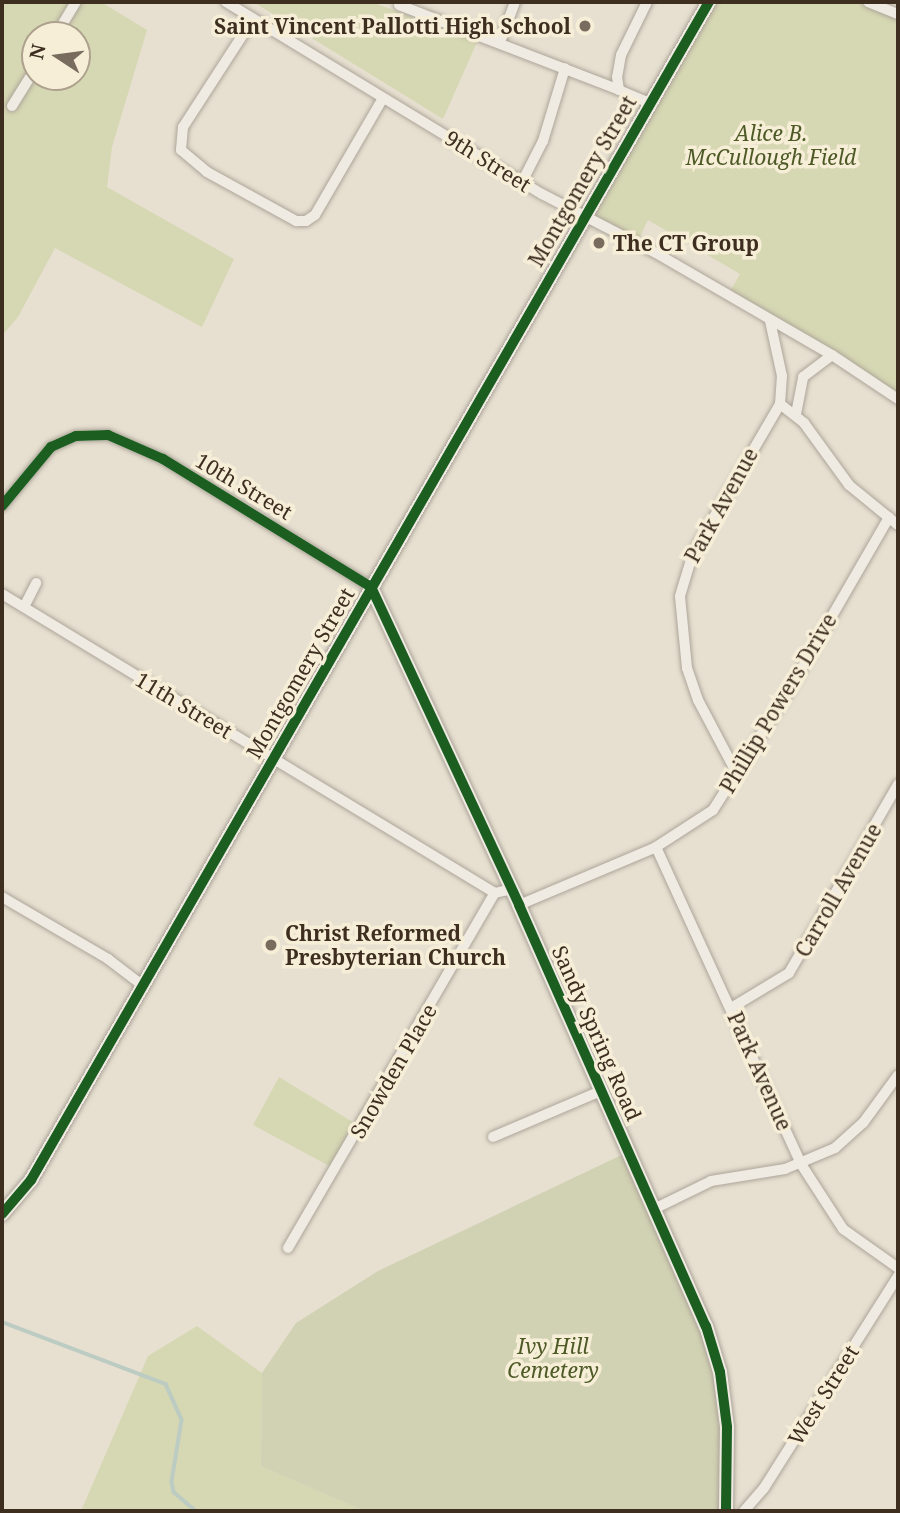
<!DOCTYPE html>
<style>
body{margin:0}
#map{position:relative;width:900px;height:1513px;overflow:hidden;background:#e7e0d1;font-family:"Noto Serif",serif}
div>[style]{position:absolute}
.green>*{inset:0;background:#d6d7b3}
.cemetery>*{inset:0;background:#d1d1b3}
.stream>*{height:3.5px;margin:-1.75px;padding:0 1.75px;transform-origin:1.75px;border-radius:1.75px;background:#bcccc2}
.roads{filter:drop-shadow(0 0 2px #ada599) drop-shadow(0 0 2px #ada599)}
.street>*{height:10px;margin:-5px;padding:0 5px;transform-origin:5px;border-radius:5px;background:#efebe3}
.secondary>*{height:14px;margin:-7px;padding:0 7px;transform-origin:7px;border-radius:7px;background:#efebe3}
.cycleway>*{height:10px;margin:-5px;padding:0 5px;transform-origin:5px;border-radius:5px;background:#1b5e20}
.dots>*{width:19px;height:19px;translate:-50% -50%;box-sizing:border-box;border:4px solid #f7eed8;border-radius:50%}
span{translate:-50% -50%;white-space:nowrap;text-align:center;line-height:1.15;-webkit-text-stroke:7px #f7eed8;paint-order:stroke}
.poi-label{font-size:21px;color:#3d2e20;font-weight:700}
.right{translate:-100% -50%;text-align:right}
.left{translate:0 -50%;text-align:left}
.park-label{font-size:21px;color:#4d5a26;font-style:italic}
.street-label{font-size:21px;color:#3d2e20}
.frame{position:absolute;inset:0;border:4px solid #3d2e20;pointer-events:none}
.north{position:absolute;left:21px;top:21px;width:70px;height:70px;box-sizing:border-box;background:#f7eed8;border:2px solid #ada18e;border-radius:50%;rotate:283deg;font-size:19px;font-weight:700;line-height:28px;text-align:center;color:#3d2e20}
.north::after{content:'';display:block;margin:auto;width:24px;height:32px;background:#786c5e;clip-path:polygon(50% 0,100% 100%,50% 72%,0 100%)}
</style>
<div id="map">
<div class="green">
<div style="clip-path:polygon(evenodd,2px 2px,101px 2px,147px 30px,112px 147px,107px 187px,234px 259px,202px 327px,55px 248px,18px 317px,2px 336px,2px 2px,35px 35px,77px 35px,77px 77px,35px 77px,35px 35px)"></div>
<div style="clip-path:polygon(253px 2px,371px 2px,478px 40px,443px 119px)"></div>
<div style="clip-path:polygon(708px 2px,868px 2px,898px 14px,898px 394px,728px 295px,740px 274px,648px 220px,637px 243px,584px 216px)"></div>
<div style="clip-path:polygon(279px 1077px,361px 1127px,335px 1169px,253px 1125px)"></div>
<div style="clip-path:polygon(197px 1326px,262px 1373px,261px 1466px,364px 1511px,81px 1511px,148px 1356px)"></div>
</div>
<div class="cemetery">
<div style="clip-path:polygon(630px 1151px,706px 1326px,725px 1409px,723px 1511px,364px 1511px,261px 1466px,262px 1373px,296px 1323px,378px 1271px)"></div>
</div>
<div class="stream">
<div style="left:2px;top:1322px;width:175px;rotate:20.7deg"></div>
<div style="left:166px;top:1384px;width:39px;rotate:66deg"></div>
<div style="left:182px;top:1420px;width:63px;rotate:99.2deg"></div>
<div style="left:172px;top:1482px;width:10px;rotate:79deg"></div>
<div style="left:174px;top:1492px;width:29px;rotate:41deg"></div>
</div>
<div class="roads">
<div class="street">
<div style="left:226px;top:2px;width:370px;rotate:31.3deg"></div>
<div style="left:542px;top:194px;width:128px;rotate:27.4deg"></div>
<div style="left:656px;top:253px;width:203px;rotate:30.1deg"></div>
<div style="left:832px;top:355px;width:79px;rotate:33.7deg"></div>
<div style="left:647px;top:2px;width:59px;rotate:116.1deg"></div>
<div style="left:621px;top:55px;width:22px;rotate:100deg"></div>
<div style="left:617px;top:77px;width:13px;rotate:81deg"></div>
<div style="left:619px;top:90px;width:34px;rotate:23deg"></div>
<div style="left:868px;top:2px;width:32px;rotate:22deg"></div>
<div style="left:399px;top:5px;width:236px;rotate:21.1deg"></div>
<div style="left:253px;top:19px;width:129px;rotate:122.9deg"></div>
<div style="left:183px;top:127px;width:23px;rotate:95deg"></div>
<div style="left:181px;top:150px;width:34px;rotate:40deg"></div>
<div style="left:207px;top:172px;width:102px;rotate:28.8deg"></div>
<div style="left:296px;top:221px;width:10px"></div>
<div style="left:306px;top:221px;width:11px;rotate:-34deg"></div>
<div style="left:315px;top:215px;width:135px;rotate:-59.8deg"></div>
<div style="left:56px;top:35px;width:39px;rotate:-59deg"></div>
<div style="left:500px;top:42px;width:43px;rotate:-69.4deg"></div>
<div style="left:12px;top:106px;width:44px;rotate:-58.1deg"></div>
<div style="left:522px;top:182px;width:46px;rotate:-62.9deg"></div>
<div style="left:543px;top:141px;width:76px;rotate:-73.2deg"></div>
<div style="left:780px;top:404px;width:31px;rotate:38deg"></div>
<div style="left:804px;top:423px;width:77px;rotate:54deg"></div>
<div style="left:849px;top:485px;width:63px;rotate:39.2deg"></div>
<div style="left:796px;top:414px;width:38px;rotate:-79deg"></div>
<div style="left:803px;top:377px;width:36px;rotate:-37deg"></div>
<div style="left:2px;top:506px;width:77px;rotate:-50.3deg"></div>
<div style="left:51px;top:447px;width:27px;rotate:-24deg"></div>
<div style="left:76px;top:436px;width:32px;rotate:-2deg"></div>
<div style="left:108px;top:435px;width:60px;rotate:23.6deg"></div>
<div style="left:163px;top:459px;width:244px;rotate:31.6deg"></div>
<div style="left:2px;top:594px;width:577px;rotate:31.24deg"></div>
<div style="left:495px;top:893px;width:17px;rotate:-13deg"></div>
<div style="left:24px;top:607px;width:27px;rotate:-63deg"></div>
<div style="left:735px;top:770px;width:79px;rotate:-117.9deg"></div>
<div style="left:698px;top:700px;width:34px;rotate:-109deg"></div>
<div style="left:687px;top:668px;width:72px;rotate:-95.6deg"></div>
<div style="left:680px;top:596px;width:45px;rotate:-73.2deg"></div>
<div style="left:693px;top:553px;width:173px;rotate:-59.7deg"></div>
<div style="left:780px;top:404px;width:28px;rotate:-86deg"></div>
<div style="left:782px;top:376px;width:56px;rotate:-102.3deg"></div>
<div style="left:656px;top:847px;width:349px;rotate:65.4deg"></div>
<div style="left:801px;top:1164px;width:77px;rotate:57.1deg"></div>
<div style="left:843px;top:1229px;width:67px;rotate:35.3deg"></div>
<div style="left:2px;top:897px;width:123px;rotate:30.3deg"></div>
<div style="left:108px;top:959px;width:43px;rotate:37.4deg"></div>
<div style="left:519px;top:905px;width:149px;rotate:-22.9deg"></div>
<div style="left:656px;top:847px;width:68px;rotate:-33deg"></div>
<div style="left:713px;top:810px;width:138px;rotate:-57.5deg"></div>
<div style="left:787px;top:694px;width:204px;rotate:-60deg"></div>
<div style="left:731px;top:1008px;width:68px;rotate:-31.1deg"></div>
<div style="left:789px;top:973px;width:218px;rotate:-60deg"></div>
<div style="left:493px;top:1137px;width:117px;rotate:-23.1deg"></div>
<div style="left:656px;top:1208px;width:61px;rotate:-26.1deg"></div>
<div style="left:711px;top:1181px;width:75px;rotate:-9.2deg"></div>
<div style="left:785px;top:1169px;width:54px;rotate:-22.8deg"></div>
<div style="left:835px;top:1148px;width:38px;rotate:-42deg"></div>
<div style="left:863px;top:1123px;width:59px;rotate:-53.9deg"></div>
<div style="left:288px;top:1248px;width:411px;rotate:-59.8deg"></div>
<div style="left:744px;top:1511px;width:30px;rotate:-49deg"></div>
<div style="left:764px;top:1488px;width:251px;rotate:-57.7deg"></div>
</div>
<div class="secondary">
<div style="left:371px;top:587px;width:351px;rotate:65deg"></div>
<div style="left:519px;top:905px;width:461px;rotate:66.1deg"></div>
<div style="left:706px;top:1326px;width:48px;rotate:73.1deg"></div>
<div style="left:720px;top:1372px;width:55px;rotate:82.7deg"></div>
<div style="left:727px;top:1427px;width:84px;rotate:90.7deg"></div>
<div style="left:2px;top:1214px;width:45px;rotate:-49.5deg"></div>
<div style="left:31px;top:1180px;width:1359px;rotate:-60.08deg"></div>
</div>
</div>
<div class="cycleway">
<div style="left:2px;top:506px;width:77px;rotate:-50.3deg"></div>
<div style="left:51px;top:447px;width:27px;rotate:-24deg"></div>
<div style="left:76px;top:436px;width:32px;rotate:-2deg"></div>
<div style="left:108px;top:435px;width:60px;rotate:23.6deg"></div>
<div style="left:163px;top:459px;width:244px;rotate:31.6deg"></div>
<div style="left:371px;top:587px;width:351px;rotate:65deg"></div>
<div style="left:519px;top:905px;width:461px;rotate:66.1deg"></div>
<div style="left:706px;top:1326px;width:48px;rotate:73.1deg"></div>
<div style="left:720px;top:1372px;width:55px;rotate:82.7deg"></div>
<div style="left:727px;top:1427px;width:84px;rotate:90.7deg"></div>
<div style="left:2px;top:1214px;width:45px;rotate:-49.5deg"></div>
<div style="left:31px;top:1180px;width:1359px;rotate:-60.08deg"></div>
</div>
<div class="dots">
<div style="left:585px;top:26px;background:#786c5e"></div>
<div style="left:599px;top:243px;background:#786c5e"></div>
<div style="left:271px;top:945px;background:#786c5e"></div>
</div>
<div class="poi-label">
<span class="right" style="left:571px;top:26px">Saint Vincent Pallotti High School</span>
<span class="left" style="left:613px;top:243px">The CT Group</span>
<span class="left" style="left:285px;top:945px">Christ Reformed<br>Presbyterian Church</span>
</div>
<div class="park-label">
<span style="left:771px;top:145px">Alice B.<br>McCullough Field</span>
<span style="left:553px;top:1358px">Ivy Hill<br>Cemetery</span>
</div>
<div class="street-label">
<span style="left:488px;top:161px;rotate:32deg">9th Street</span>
<span style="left:582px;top:181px;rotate:-60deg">Montgomery Street</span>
<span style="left:244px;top:486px;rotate:31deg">10th Street</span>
<span style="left:721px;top:505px;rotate:-61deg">Park Avenue</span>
<span style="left:300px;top:673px;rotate:-60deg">Montgomery Street</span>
<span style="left:778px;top:703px;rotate:-59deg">Phillip Powers Drive</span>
<span style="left:184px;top:705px;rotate:31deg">11th Street</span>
<span style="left:838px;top:890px;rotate:-60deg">Carroll Avenue</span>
<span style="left:597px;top:1033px;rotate:66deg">Sandy Spring Road</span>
<span style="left:393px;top:1071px;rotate:-60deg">Snowden Place</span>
<span style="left:760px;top:1071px;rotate:66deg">Park Avenue</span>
<span style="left:823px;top:1395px;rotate:-58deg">West Street</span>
</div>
<div class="frame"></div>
<div class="north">N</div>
</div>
